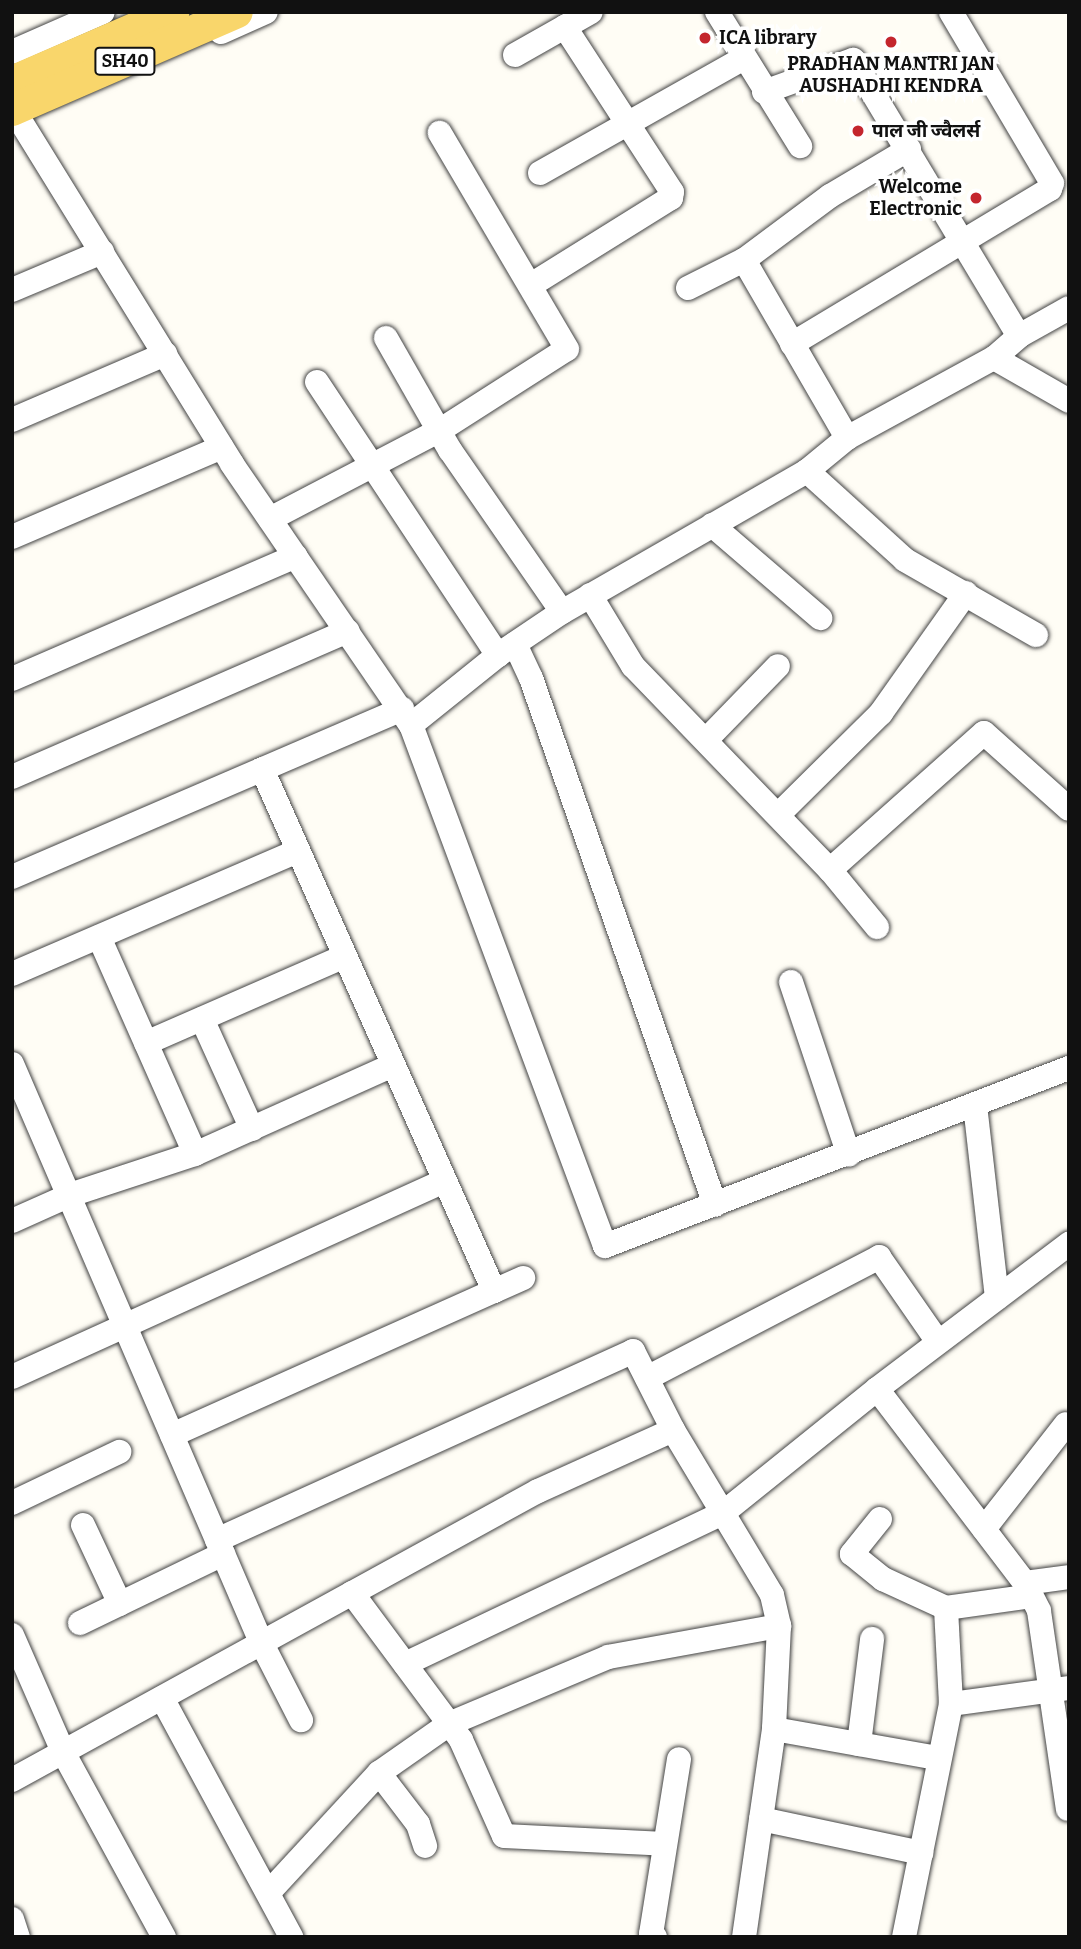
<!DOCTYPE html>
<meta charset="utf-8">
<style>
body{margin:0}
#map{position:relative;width:1081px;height:1949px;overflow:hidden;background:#fffdf5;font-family:Bitter,"Noto Sans Devanagari",serif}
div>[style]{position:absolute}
.roads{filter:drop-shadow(0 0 2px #444) drop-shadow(0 0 2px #444)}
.minor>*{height:24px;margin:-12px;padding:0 12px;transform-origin:12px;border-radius:12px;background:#fff}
.major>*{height:32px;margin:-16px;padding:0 16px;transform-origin:16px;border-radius:16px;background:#f9d66b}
.dots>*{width:19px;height:19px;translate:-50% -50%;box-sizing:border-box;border:4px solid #fff;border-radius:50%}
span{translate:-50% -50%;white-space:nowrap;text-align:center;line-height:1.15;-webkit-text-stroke:7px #fff;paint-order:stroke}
.shield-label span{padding:2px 5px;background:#fff;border:2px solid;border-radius:5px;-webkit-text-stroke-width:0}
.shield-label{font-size:18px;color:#111;font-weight:700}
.poi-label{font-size:19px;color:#111;font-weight:700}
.left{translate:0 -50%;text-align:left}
.right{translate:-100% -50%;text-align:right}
.frame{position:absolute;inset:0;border:14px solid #111;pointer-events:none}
</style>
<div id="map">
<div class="roads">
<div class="minor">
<div style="left:717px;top:12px;width:158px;rotate:58.2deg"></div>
<div style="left:221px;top:32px;width:49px;rotate:-24deg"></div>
<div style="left:12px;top:52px;width:99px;rotate:-23.7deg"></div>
<div style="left:515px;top:55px;width:87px;rotate:-29.5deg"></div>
<div style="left:764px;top:92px;width:95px;rotate:-19.8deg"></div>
<div style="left:853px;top:60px;width:322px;rotate:59deg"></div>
<div style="left:13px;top:109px;width:417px;rotate:58.3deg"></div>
<div style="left:232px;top:464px;width:316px;rotate:55.6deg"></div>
<div style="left:411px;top:725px;width:556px;rotate:69.58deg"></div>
<div style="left:605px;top:1246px;width:497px;rotate:-21deg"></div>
<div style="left:540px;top:173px;width:234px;rotate:-29.4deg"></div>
<div style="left:744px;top:260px;width:206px;rotate:59.9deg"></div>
<div style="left:531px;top:285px;width:165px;rotate:-31.9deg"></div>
<div style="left:671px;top:198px;width:6px;rotate:-81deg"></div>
<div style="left:672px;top:192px;width:197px;rotate:-123deg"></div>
<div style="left:688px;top:288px;width:63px;rotate:-26.6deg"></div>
<div style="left:744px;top:260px;width:107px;rotate:-36.7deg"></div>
<div style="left:830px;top:196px;width:92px;rotate:-30.7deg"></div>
<div style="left:12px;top:290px;width:98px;rotate:-22.9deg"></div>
<div style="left:386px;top:338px;width:129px;rotate:60.3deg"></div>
<div style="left:450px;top:450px;width:197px;rotate:55.3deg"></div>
<div style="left:792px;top:344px;width:301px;rotate:-31deg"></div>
<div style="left:1050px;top:189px;width:6px;rotate:-72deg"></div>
<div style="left:1052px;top:183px;width:199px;rotate:-120.6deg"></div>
<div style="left:994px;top:358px;width:86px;rotate:29.8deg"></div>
<div style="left:317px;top:382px;width:328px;rotate:56.5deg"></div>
<div style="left:12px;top:420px;width:167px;rotate:-23.3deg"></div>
<div style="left:807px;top:471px;width:132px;rotate:42.2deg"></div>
<div style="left:905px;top:560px;width:151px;rotate:29.8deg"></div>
<div style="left:270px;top:519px;width:194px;rotate:-27.6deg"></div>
<div style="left:442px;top:429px;width:148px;rotate:-32.6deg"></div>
<div style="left:567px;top:349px;width:251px;rotate:-120.5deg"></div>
<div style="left:712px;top:525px;width:143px;rotate:40.7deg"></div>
<div style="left:12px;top:537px;width:228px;rotate:-23.2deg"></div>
<div style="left:590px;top:595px;width:83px;rotate:58.8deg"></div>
<div style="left:633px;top:666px;width:284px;rotate:46deg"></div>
<div style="left:830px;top:870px;width:206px;rotate:-41.7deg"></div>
<div style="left:984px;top:733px;width:114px;rotate:41.8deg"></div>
<div style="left:515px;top:644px;width:38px;rotate:65deg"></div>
<div style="left:531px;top:678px;width:558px;rotate:70.75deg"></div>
<div style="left:12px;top:679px;width:309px;rotate:-23.4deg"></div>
<div style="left:411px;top:725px;width:112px;rotate:-38.8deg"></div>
<div style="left:498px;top:655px;width:77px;rotate:-33.9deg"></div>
<div style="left:562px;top:612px;width:283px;rotate:-29.9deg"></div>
<div style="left:807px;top:471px;width:52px;rotate:-39.5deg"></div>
<div style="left:847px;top:438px;width:167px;rotate:-28.6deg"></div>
<div style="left:994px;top:358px;width:33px;rotate:-41deg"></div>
<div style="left:1019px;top:336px;width:57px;rotate:-29.2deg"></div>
<div style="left:706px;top:740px;width:103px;rotate:-45.8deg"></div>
<div style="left:12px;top:777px;width:366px;rotate:-23.5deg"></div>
<div style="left:779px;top:814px;width:144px;rotate:-44.7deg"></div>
<div style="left:881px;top:713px;width:147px;rotate:-54.7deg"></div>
<div style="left:830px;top:870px;width:74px;rotate:50.5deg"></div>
<div style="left:12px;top:877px;width:425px;rotate:-23.3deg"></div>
<div style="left:99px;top:937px;width:237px;rotate:66.1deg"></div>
<div style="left:12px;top:974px;width:311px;rotate:-23.3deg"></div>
<div style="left:791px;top:982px;width:182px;rotate:71.5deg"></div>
<div style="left:202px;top:1019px;width:121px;rotate:65.6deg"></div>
<div style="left:146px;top:1043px;width:217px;rotate:-23.6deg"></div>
<div style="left:12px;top:1064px;width:629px;rotate:66.69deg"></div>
<div style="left:261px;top:1642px;width:88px;rotate:62.9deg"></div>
<div style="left:975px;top:1105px;width:194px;rotate:83.5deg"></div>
<div style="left:12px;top:1221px;width:64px;rotate:-24.1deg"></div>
<div style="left:70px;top:1195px;width:132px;rotate:-18.2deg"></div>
<div style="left:195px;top:1154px;width:217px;rotate:-24.2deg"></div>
<div style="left:494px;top:1291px;width:32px;rotate:-24deg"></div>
<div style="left:12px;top:1377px;width:475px;rotate:-24.4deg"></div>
<div style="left:647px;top:1378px;width:262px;rotate:-27.5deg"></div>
<div style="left:879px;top:1257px;width:103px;rotate:55.2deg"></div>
<div style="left:877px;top:1389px;width:241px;rotate:-37.1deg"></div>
<div style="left:172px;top:1435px;width:353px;rotate:-24.1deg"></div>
<div style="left:494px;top:1291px;width:571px;rotate:-113.96deg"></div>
<div style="left:12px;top:1503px;width:119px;rotate:-25.5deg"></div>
<div style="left:880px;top:1519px;width:45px;rotate:128.7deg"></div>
<div style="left:852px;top:1554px;width:40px;rotate:39deg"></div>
<div style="left:883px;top:1579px;width:69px;rotate:24.7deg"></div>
<div style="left:946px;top:1608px;width:86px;rotate:-8deg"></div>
<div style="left:83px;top:1525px;width:87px;rotate:64.9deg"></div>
<div style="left:984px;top:1529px;width:133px;rotate:-52deg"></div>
<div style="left:217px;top:1540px;width:457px;rotate:-24.4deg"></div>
<div style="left:633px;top:1351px;width:89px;rotate:63.1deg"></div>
<div style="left:673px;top:1430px;width:192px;rotate:59deg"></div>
<div style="left:772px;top:1595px;width:32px;rotate:77deg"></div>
<div style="left:779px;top:1626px;width:103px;rotate:92.8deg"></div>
<div style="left:774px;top:1729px;width:210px;rotate:98.2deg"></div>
<div style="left:1025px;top:1583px;width:44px;rotate:-7.8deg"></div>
<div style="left:352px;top:1593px;width:183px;rotate:53.4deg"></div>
<div style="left:461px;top:1740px;width:105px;rotate:65.9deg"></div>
<div style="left:504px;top:1836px;width:161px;rotate:2.8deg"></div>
<div style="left:80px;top:1623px;width:159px;rotate:-25.8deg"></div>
<div style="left:12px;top:1635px;width:128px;rotate:66.4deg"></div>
<div style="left:63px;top:1752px;width:211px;rotate:61.4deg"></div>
<div style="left:405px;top:1664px;width:352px;rotate:-25.4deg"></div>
<div style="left:723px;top:1513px;width:198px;rotate:-38.8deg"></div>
<div style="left:877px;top:1389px;width:244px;rotate:52.7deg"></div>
<div style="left:1025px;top:1583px;width:31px;rotate:63deg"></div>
<div style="left:1039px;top:1611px;width:200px;rotate:81.7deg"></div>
<div style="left:162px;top:1698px;width:272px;rotate:61.6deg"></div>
<div style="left:951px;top:1704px;width:119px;rotate:-7.7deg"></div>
<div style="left:774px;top:1729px;width:165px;rotate:10.1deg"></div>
<div style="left:859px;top:1744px;width:106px;rotate:-82.9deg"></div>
<div style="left:379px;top:1773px;width:64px;rotate:52.6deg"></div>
<div style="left:418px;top:1824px;width:23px;rotate:72deg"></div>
<div style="left:12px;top:1780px;width:600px;rotate:-28.79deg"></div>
<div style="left:538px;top:1491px;width:148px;rotate:-24.3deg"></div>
<div style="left:761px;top:1819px;width:164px;rotate:12deg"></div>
<div style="left:270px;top:1891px;width:161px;rotate:-47.3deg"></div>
<div style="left:379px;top:1773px;width:85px;rotate:-35deg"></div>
<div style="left:449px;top:1724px;width:173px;rotate:-22.8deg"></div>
<div style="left:608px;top:1657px;width:174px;rotate:-10.3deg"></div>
<div style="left:12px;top:1919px;width:19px;rotate:72deg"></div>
<div style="left:655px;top:1937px;width:5px;rotate:-143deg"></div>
<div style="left:651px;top:1934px;width:177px;rotate:-80.9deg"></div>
<div style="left:904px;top:1937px;width:238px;rotate:-78.6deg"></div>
<div style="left:951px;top:1704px;width:96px;rotate:-93deg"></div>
</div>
<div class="major">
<div style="left:12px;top:82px;width:176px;rotate:-23.5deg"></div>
<div style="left:12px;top:110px;width:245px;rotate:-23.5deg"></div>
</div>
</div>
<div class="dots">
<div style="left:705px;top:38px;background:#c4262e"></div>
<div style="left:891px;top:42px;background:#c4262e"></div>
<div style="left:858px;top:131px;background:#c4262e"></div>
<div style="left:976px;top:198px;background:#c4262e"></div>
</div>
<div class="shield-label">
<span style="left:125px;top:61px">SH40</span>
</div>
<div class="poi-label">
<span class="left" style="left:719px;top:38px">ICA library</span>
<span style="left:891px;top:75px">PRADHAN MANTRI JAN<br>AUSHADHI KENDRA</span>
<span class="left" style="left:872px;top:131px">पाल जी ज्वैलर्स</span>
<span class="right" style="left:962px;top:198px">Welcome<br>Electronic</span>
</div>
<div class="frame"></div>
</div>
